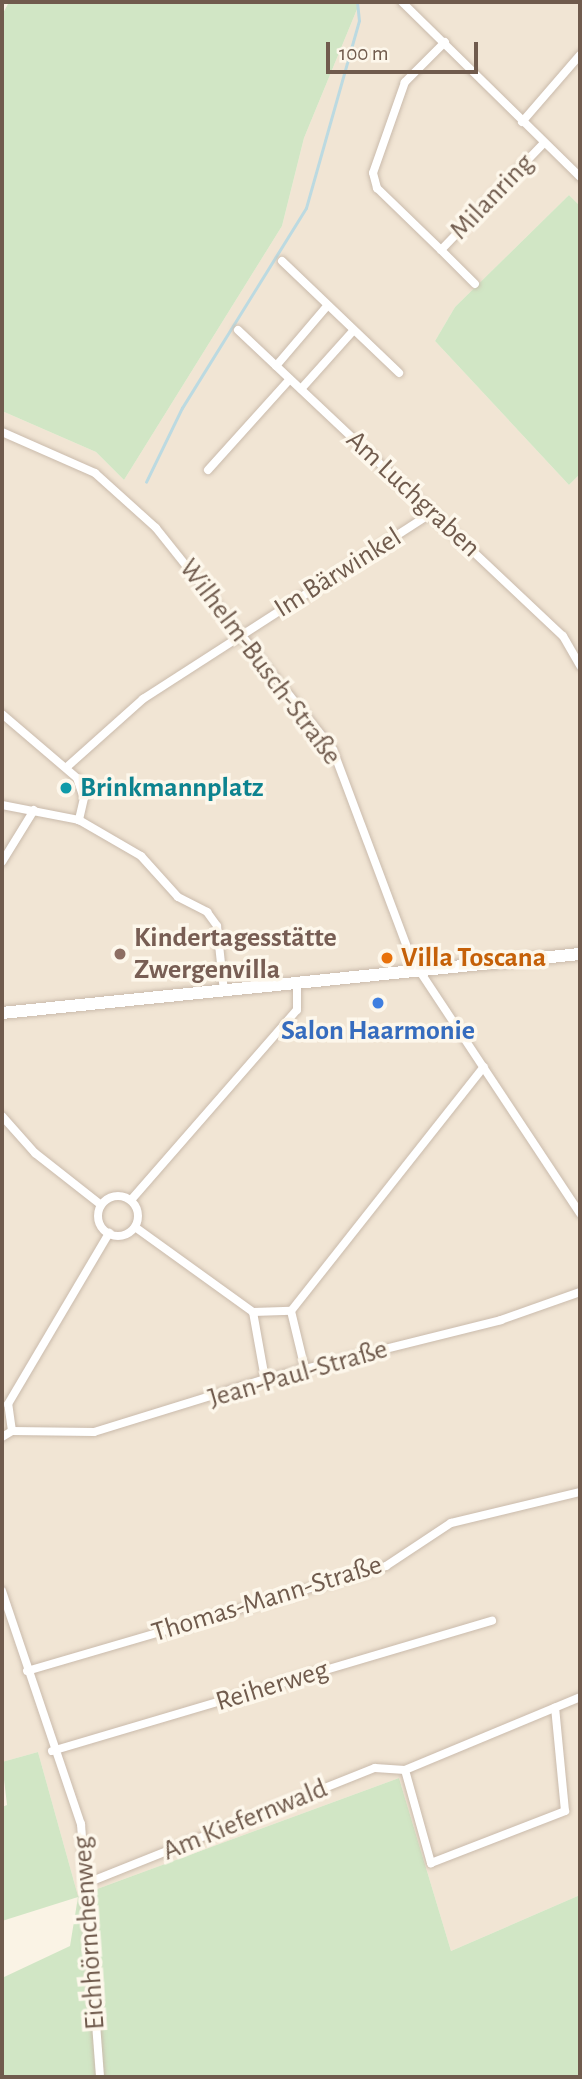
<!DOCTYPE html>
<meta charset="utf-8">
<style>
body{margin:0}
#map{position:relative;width:582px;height:2079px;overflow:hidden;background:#faf3e5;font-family:"Alegreya Sans",sans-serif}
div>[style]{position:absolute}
.residential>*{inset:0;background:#f1e5d4}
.green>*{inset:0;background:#d1e6c5}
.stream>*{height:2.5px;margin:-1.25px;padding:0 1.25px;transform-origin:1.25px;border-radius:1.25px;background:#bcdae1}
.roads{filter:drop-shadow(0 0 2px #cabbac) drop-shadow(0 0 2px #cabbac)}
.minor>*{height:8px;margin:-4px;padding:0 4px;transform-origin:4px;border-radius:4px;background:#fff}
.minor>.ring{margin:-4px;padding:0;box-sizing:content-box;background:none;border:8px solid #fff;border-radius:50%}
.secondary>*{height:12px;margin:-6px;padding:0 6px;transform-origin:6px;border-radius:6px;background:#fff}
.dots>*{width:19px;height:19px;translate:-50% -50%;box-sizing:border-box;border:4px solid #fdf7eb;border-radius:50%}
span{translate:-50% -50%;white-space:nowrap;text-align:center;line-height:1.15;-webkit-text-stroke:7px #fdf7eb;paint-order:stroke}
.street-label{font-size:28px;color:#705b4d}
.culture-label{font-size:28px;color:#0d838f;font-weight:700}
.left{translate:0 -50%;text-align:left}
.education-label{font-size:28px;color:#785e54;font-weight:700}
.food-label{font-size:28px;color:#c56008;font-weight:700}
.shop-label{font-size:28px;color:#366cbe;font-weight:700}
.frame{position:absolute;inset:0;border:4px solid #705b4d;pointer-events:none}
.scale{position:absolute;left:326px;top:42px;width:152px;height:32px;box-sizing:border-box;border:4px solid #705b4d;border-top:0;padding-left:9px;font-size:21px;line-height:24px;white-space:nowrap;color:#705b4d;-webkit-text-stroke:5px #fdf7eb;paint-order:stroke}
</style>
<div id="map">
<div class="residential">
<div style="clip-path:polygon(360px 2px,580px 2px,580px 206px,569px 195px,455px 307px,435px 341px,569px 485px,580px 474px,580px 1895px,451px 1951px,399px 1778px,78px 1896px,38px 1752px,2px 1762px,2px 411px,96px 452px,124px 480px,282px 226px,304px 138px)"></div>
</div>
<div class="green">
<div style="clip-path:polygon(9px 2px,360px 2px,304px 138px,282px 226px,124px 480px,96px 452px,2px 411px,2px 15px)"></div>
<div style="clip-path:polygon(569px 195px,580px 206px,580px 474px,569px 485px,435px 341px,455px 307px)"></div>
<div style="clip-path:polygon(38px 1752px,78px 1896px,399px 1778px,451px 1951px,580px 1895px,580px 2077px,2px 2077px,2px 1978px,70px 1946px,78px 1897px,2px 1921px,2px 1807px,7px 1805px,2px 1762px)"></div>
</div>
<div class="stream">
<div style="left:146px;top:482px;width:82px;rotate:-64.1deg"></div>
<div style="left:182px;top:408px;width:235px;rotate:-58.2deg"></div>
<div style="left:306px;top:208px;width:194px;rotate:-74.2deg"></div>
<div style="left:359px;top:21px;width:19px;rotate:-96deg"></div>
</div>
<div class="roads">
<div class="minor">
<div style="left:402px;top:2px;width:250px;rotate:44.5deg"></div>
<div style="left:445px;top:42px;width:57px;rotate:135deg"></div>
<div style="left:405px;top:82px;width:96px;rotate:109.4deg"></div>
<div style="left:373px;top:173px;width:16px;rotate:75deg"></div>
<div style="left:377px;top:188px;width:89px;rotate:44.1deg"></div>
<div style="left:441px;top:250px;width:147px;rotate:-46.1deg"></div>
<div style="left:522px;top:122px;width:89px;rotate:-49.1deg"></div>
<div style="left:441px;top:250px;width:48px;rotate:45deg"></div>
<div style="left:282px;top:261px;width:162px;rotate:43.7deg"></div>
<div style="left:238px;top:330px;width:446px;rotate:43.3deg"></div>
<div style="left:563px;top:636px;width:34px;rotate:60deg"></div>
<div style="left:276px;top:366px;width:79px;rotate:-49.6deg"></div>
<div style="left:301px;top:389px;width:78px;rotate:-48.1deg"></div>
<div style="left:2px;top:432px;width:102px;rotate:23.8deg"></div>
<div style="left:95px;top:473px;width:82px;rotate:42deg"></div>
<div style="left:156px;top:528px;width:284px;rotate:51.4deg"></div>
<div style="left:333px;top:750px;width:222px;rotate:69.4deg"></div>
<div style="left:411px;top:958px;width:306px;rotate:56.5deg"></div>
<div style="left:208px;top:470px;width:122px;rotate:-48deg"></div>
<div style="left:2px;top:714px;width:99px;rotate:40.5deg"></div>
<div style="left:77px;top:778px;width:21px;rotate:71deg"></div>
<div style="left:84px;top:798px;width:23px;rotate:103deg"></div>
<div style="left:68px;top:766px;width:101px;rotate:-41.8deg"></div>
<div style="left:143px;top:699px;width:344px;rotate:-32.8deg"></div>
<div style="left:2px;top:805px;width:78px;rotate:11deg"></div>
<div style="left:79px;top:820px;width:72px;rotate:30.1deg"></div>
<div style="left:141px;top:856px;width:55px;rotate:47.9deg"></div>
<div style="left:178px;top:897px;width:33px;rotate:27deg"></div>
<div style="left:207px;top:912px;width:17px;rotate:54deg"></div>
<div style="left:217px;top:926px;width:66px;rotate:83.9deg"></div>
<div style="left:2px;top:862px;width:61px;rotate:-58.4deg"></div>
<div style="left:2px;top:1116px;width:50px;rotate:48.3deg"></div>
<div style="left:35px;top:1153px;width:84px;rotate:38.2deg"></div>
<div class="ring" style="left:98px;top:1196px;width:32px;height:32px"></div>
<div style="left:131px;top:1200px;width:252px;rotate:-48.9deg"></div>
<div style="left:297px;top:1010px;width:26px;rotate:-90deg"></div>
<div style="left:135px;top:1227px;width:145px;rotate:35.8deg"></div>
<div style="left:253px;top:1312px;width:68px;rotate:79.8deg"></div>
<div style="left:253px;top:1312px;width:38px;rotate:-2deg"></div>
<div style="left:305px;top:1369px;width:60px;rotate:-103.6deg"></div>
<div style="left:291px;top:1311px;width:311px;rotate:-51.7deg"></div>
<div style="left:12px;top:1431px;width:82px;rotate:0.7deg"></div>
<div style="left:94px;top:1432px;width:179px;rotate:-17.2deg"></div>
<div style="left:265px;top:1379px;width:243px;rotate:-14deg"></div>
<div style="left:501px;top:1320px;width:84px;rotate:-19.5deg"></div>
<div style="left:2px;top:1437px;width:12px;rotate:-31deg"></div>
<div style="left:12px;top:1431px;width:27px;rotate:-98deg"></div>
<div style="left:8px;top:1404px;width:199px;rotate:-59.4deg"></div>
<div style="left:2px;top:1591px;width:246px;rotate:71.3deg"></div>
<div style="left:81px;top:1824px;width:254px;rotate:85.7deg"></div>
<div style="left:27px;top:1671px;width:374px;rotate:-16.3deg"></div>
<div style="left:386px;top:1566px;width:78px;rotate:-33.5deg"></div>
<div style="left:451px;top:1523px;width:133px;rotate:-13.5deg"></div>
<div style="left:52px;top:1751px;width:459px;rotate:-16.5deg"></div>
<div style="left:405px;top:1770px;width:97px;rotate:74.4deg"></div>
<div style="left:431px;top:1863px;width:144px;rotate:-21.2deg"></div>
<div style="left:565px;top:1811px;width:104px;rotate:-95.5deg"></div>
<div style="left:87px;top:1883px;width:310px;rotate:-21.8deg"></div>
<div style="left:375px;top:1768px;width:30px;rotate:4deg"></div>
<div style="left:405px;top:1770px;width:190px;rotate:-22.6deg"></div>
</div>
<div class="secondary">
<div style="left:2px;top:1013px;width:581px;rotate:-5.83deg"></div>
</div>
</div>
<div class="dots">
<div style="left:66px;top:788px;background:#0f9aa8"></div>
<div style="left:120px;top:954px;background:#8d6e63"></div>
<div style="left:387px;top:958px;background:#e8710a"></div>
<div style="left:378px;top:1003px;background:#3f7fe0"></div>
</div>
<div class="street-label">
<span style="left:492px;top:197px;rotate:-46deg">Milanring</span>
<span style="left:413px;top:494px;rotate:43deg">Am Luchgraben</span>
<span style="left:338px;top:573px;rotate:-32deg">Im Bärwinkel</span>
<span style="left:260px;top:662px;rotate:53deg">Wilhelm-Busch-Straße</span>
<span style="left:298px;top:1374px;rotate:-16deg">Jean-Paul-Straße</span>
<span style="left:267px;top:1599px;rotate:-17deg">Thomas-Mann-Straße</span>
<span style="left:272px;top:1686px;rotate:-17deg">Reiherweg</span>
<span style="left:245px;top:1820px;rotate:-22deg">Am Kiefernwald</span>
<span style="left:89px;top:1933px;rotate:-94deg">Eichhörnchenweg</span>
</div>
<div class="culture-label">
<span class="left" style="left:80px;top:788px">Brinkmannplatz</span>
</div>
<div class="education-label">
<span class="left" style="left:134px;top:954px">Kindertagesstätte<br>Zwergenvilla</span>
</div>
<div class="food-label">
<span class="left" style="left:401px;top:958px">Villa Toscana</span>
</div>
<div class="shop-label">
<span style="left:378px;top:1031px">Salon Haarmonie</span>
</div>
<div class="frame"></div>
<div class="scale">100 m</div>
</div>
